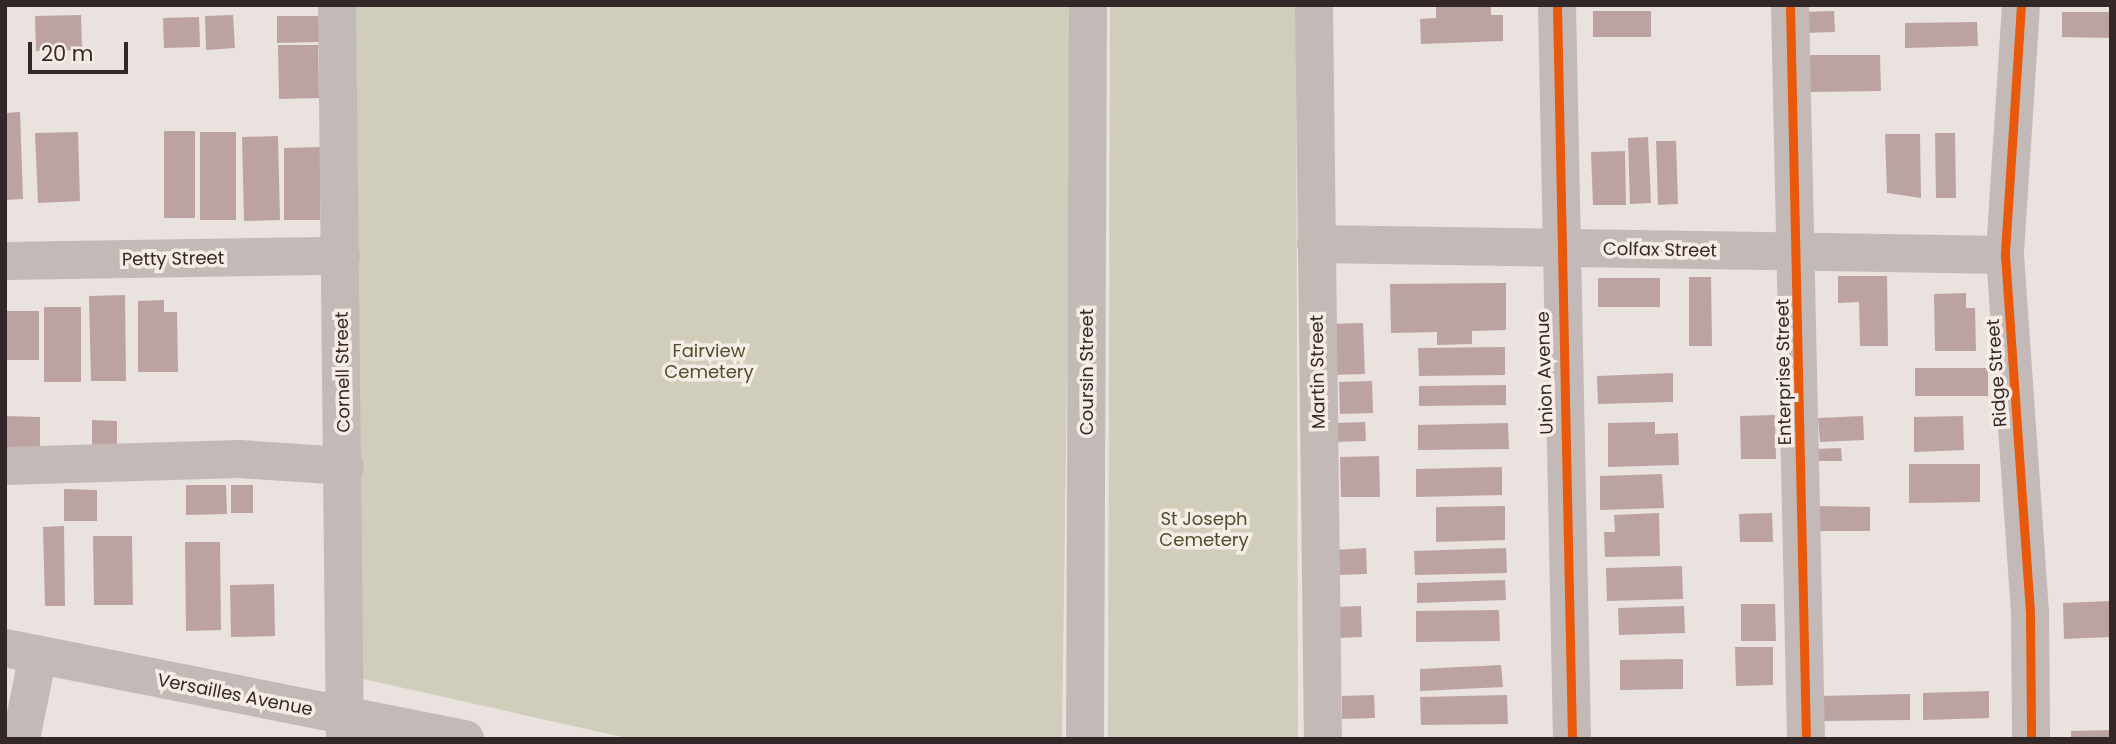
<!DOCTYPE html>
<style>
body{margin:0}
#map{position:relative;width:2116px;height:744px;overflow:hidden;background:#eae2df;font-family:Poppins,sans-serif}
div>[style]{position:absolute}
.green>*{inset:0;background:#d0ceba}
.building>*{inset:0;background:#bca3a2}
.minor>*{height:38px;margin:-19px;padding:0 19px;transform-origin:19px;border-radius:19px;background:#c3bab8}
.cycleway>*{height:9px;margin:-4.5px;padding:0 4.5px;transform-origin:4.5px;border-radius:4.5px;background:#e8590c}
span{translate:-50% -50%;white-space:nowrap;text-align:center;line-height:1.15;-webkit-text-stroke:7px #f7ebe6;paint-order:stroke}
.street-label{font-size:18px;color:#332827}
.park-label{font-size:18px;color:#4c4f2d}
.frame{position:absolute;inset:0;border:7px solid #332827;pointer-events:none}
.scale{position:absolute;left:28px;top:42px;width:100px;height:32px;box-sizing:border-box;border:4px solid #332827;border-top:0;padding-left:9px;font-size:21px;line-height:24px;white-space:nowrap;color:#332827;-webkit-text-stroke:5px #f7ebe6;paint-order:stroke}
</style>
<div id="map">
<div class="green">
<div style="clip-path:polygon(349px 5px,1072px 5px,1062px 739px,631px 739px,359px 678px)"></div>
<div style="clip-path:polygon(1110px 5px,1296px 5px,1298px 739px,1108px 739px)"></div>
</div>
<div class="building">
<div style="clip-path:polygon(1436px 5px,1491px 5px,1491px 15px,1503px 15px,1503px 41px,1421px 44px,1420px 19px,1436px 18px)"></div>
<div style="clip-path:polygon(1593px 11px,1651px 11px,1651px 37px,1593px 37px)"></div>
<div style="clip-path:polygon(1834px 11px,1835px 32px,1805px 33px,1804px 12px)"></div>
<div style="clip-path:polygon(2062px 12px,2111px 12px,2111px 38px,2062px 37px)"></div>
<div style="clip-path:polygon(81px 15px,82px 50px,36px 51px,35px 16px)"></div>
<div style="clip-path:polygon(233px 15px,235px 48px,206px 50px,205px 16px)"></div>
<div style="clip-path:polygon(277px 16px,319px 16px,319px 42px,277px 43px)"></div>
<div style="clip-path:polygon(199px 17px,200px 47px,164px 48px,163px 18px)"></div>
<div style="clip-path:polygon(1977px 22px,1978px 46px,1905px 48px,1905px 23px)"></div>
<div style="clip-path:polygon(278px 45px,318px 45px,319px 98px,279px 99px)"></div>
<div style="clip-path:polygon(1810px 55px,1880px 55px,1881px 91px,1810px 92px)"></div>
<div style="clip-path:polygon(20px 112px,23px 199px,5px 200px,5px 113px)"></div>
<div style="clip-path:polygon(164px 131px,195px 131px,195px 218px,164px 218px)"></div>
<div style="clip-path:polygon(78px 132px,80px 201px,38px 203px,35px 133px)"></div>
<div style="clip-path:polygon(200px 132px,236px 132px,236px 220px,200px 220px)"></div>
<div style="clip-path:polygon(1935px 133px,1955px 133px,1956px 198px,1936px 198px)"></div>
<div style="clip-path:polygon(1885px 134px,1920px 134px,1921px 198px,1887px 193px)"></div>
<div style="clip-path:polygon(278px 136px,280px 220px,244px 221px,242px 137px)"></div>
<div style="clip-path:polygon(1648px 137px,1651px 203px,1630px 204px,1628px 138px)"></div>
<div style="clip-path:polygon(1656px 141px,1676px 141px,1678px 204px,1658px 205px)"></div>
<div style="clip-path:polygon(320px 147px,320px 220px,284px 220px,284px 148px)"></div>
<div style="clip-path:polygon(1625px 151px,1626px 205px,1593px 205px,1591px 152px)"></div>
<div style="clip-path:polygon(1838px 276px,1887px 276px,1888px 346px,1860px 346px,1859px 302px,1838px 303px)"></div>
<div style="clip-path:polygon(1689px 277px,1711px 277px,1712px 346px,1689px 346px)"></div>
<div style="clip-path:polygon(1598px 278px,1660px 278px,1660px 307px,1598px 307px)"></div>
<div style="clip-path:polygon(1506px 283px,1506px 330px,1472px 331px,1472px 344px,1437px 345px,1437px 332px,1391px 333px,1390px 284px)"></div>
<div style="clip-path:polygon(1966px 293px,1966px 308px,1975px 308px,1976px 351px,1935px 351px,1934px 294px)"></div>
<div style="clip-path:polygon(125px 295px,126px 381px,91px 381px,89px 296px)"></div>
<div style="clip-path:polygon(164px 300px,164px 312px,177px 312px,178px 372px,138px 372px,138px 301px)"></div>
<div style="clip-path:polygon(44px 307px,81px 307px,81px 382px,44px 382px)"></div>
<div style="clip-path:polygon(5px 311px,39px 311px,39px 360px,5px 360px)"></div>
<div style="clip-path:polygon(1363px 323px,1365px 374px,1331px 375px,1330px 324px)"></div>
<div style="clip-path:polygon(1505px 347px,1505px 375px,1419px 376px,1418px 348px)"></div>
<div style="clip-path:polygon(1915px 368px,1988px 368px,1988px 396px,1915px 396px)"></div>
<div style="clip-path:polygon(1673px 373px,1673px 402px,1598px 404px,1597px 376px)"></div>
<div style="clip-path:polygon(1372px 381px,1373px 413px,1340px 414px,1339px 382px)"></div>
<div style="clip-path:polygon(1506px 385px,1506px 405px,1419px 406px,1419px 386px)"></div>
<div style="clip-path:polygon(1775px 415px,1776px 459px,1741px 459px,1740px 416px)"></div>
<div style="clip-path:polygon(5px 416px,40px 417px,40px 454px,5px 453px)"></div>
<div style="clip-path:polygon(1863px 416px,1864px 440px,1820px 442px,1818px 418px)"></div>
<div style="clip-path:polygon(1963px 416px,1964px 450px,1914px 452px,1914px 417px)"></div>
<div style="clip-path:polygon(92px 420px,117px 421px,117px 455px,92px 455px)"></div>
<div style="clip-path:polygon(1365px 422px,1366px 441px,1334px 442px,1334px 423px)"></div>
<div style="clip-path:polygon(1655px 422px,1655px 434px,1678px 433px,1679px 465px,1608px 467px,1608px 423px)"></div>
<div style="clip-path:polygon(1508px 423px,1509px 449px,1418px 450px,1418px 425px)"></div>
<div style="clip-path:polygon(1841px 448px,1842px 461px,1816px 461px,1815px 449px)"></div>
<div style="clip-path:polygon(1379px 456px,1380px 497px,1341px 497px,1340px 457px)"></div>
<div style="clip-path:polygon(1909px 464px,1980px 464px,1980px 502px,1909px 503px)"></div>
<div style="clip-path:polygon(1502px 467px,1502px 495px,1416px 497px,1416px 469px)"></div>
<div style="clip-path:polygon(1662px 474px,1664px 508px,1600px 510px,1600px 476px)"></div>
<div style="clip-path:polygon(186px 485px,226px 485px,227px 514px,186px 515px)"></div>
<div style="clip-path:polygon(231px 485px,253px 485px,253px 513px,231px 513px)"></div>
<div style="clip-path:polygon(64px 489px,97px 490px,97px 521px,64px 521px)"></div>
<div style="clip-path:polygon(1505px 506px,1505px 540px,1436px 542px,1436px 507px)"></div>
<div style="clip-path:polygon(1816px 506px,1870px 507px,1870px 531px,1816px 531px)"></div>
<div style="clip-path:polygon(1659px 513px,1660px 556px,1605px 557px,1604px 532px,1615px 532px,1614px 515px)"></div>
<div style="clip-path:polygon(1772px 513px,1773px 542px,1740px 542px,1739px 514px)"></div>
<div style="clip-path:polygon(64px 526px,65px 606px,45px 606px,43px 527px)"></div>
<div style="clip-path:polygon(93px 536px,132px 536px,133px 605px,94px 605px)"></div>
<div style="clip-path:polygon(185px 542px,220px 542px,221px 630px,186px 631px)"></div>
<div style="clip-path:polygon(1366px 548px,1367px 574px,1336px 575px,1335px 550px)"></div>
<div style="clip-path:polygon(1506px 548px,1507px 573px,1415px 575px,1414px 551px)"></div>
<div style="clip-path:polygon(1682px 566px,1683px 599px,1607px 601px,1606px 568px)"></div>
<div style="clip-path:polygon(1505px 580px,1506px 600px,1417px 603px,1417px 583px)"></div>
<div style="clip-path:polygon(274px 584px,275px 636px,231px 637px,230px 585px)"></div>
<div style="clip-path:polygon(2111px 601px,2111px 637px,2064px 639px,2063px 603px)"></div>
<div style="clip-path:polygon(1741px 604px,1775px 604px,1776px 641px,1741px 641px)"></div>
<div style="clip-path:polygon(1361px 606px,1362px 637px,1337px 638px,1335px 607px)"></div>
<div style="clip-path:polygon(1684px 606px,1685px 633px,1619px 635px,1618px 608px)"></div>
<div style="clip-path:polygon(1499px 610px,1500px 641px,1416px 642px,1416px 611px)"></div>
<div style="clip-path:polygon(1735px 647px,1773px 647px,1773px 685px,1736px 686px)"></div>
<div style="clip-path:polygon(1683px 659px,1683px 689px,1620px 690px,1620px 660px)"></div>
<div style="clip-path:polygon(1501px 665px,1503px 687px,1420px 691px,1420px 669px)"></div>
<div style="clip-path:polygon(1989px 691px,1989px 718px,1923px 720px,1923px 693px)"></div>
<div style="clip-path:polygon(1910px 694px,1910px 720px,1821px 721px,1820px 696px)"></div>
<div style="clip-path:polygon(1374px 695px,1375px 718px,1342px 719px,1342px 696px)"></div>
<div style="clip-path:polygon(1507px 695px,1508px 724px,1421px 725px,1420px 697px)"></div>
<div style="clip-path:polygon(2111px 730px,2111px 739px,2071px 739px,2071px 731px)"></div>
</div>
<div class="minor">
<div style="left:337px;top:5px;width:734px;rotate:89.38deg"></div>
<div style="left:1314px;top:5px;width:734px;rotate:89.3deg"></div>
<div style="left:1557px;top:5px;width:734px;rotate:88.83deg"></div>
<div style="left:1790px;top:5px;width:734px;rotate:88.75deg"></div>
<div style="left:2021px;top:5px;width:251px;rotate:93.7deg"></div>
<div style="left:2005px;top:255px;width:359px;rotate:86deg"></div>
<div style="left:2030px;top:613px;width:126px;rotate:89.5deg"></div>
<div style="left:1316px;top:244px;width:689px;rotate:0.91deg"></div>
<div style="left:5px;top:261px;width:336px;rotate:-0.9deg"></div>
<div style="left:5px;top:466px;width:234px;rotate:-1.7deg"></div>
<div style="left:239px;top:459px;width:106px;rotate:3.8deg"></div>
<div style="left:5px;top:648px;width:469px;rotate:11.2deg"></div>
<div style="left:21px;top:739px;width:86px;rotate:-78.6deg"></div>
<div style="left:1085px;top:739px;width:734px;rotate:-89.77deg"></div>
</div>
<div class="cycleway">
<div style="left:1557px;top:5px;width:734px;rotate:88.83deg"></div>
<div style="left:1790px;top:5px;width:734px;rotate:88.75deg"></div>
<div style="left:2021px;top:5px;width:251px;rotate:93.7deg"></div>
<div style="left:2005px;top:255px;width:359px;rotate:86deg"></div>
<div style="left:2030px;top:613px;width:126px;rotate:89.5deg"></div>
</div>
<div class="street-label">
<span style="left:1660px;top:250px;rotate:1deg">Colfax Street</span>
<span style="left:173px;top:259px;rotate:-1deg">Petty Street</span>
<span style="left:343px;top:372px;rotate:-91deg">Cornell Street</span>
<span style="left:1087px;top:372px;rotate:-90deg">Coursin Street</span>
<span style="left:1318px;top:372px;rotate:-91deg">Martin Street</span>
<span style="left:1784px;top:372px;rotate:-91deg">Enterprise Street</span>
<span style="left:1545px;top:373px;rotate:-92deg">Union Avenue</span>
<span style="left:1997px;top:373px;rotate:-94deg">Ridge Street</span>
<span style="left:235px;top:695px;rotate:11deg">Versailles Avenue</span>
</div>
<div class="park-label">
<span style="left:709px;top:362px">Fairview<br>Cemetery</span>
<span style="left:1204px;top:530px">St Joseph<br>Cemetery</span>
</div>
<div class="frame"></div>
<div class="scale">20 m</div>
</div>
